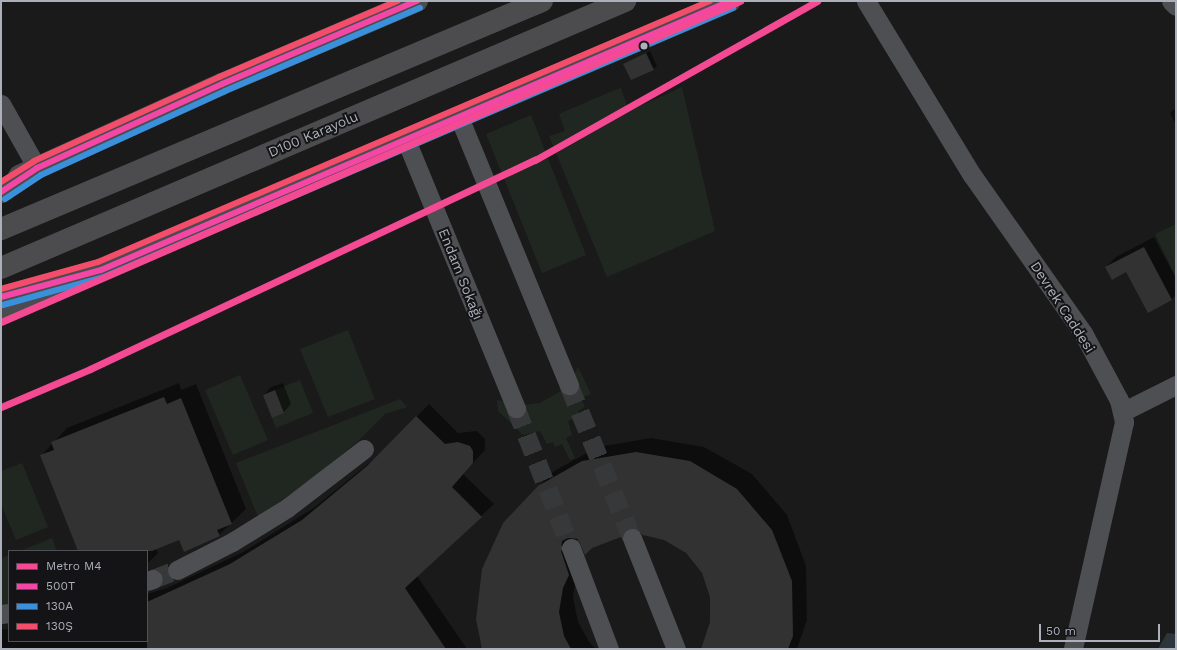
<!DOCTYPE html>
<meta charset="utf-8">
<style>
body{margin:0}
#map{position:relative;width:1177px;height:650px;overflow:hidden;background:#1a1a1a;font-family:"Work Sans",sans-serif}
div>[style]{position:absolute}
.green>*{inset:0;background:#202721}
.water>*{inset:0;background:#2d353c}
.shadow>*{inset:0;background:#0007}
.building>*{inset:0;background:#323232}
.minor-tunnel>*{height:19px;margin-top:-9.5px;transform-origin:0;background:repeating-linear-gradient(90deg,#37383a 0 19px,transparent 0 29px)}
.minor>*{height:19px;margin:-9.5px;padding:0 9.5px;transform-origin:9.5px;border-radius:9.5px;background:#4e4f53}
.major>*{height:22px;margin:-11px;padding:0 11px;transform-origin:11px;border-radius:11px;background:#4b4c4f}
.highway>*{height:22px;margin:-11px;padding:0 11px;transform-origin:11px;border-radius:11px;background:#4c4c4f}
.bus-1>*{height:6px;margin:-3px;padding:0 3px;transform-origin:3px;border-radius:3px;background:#f346a5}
.bus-2>*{height:6px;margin:-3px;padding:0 3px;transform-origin:3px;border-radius:3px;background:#3a90db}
.bus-3>*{height:6px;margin:-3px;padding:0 3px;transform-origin:3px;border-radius:3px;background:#f44d6c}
.metro-1>*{height:7px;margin:-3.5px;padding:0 3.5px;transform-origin:3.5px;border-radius:3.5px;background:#f34a93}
.dots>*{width:11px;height:11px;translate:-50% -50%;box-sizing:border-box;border:2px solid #141416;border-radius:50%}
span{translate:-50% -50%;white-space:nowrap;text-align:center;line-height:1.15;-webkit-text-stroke:4px #141416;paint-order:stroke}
.street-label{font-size:14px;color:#acb0ba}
.frame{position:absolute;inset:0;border:2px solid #acb0ba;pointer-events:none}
.legend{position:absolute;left:8px;top:550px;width:140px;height:92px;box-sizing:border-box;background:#141416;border:1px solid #515258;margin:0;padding:5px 7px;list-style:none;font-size:12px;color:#acb0ba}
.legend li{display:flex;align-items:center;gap:8px;height:20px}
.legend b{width:20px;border:1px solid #515258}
.scale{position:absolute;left:1039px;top:624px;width:121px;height:18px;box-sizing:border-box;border:2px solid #acb0ba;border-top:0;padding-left:5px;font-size:12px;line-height:14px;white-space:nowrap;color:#acb0ba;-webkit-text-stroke:3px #141416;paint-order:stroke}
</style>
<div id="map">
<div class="green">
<div style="clip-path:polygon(682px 87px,715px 231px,607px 277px,549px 136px,565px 131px,559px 114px,610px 92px,621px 88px,629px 111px)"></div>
<div style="clip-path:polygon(531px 115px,586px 255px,542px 273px,486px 134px)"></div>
<div style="clip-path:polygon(1176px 224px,1176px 278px,1155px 234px)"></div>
<div style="clip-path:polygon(348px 330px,375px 399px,328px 417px,300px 349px)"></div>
<div style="clip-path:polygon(578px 367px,591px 394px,581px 398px,585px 407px,578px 411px,585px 429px,581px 431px,575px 418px,568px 421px,572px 435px,566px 438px,575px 458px,570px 460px,562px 444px,555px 447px,553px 442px,547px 444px,540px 431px,523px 435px,498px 411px,497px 400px,523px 405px,540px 403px,566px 388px)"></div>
<div style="clip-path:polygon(240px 375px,268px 440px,233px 455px,205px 390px)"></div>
<div style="clip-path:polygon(300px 380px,313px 413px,276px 428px,272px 418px,284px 413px,275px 390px)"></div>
<div style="clip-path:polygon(400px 399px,407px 407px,385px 414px,357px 442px,313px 478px,258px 517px,236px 463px)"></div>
<div style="clip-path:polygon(22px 463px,48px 527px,16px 540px,1px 504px,1px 471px)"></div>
<div style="clip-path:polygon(52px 538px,57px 551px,20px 551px)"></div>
<div style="clip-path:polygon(9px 555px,9px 604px,1px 605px,1px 558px)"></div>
</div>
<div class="water">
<div style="clip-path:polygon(1167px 633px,1176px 634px,1176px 649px,1158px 649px)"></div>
</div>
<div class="shadow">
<div style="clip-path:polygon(650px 51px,657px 66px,653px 69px,625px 64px)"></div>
<div style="clip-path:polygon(1176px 108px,1176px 125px,1170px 113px)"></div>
<div style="clip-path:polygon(1154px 237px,1176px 278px,1176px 295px,1171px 300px,1127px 271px,1106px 267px,1116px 257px)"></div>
<div style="clip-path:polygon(179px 383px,181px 390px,196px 384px,246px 509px,219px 535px,180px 539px,156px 548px,158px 553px,147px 564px,147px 551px,79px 551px,41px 456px,67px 428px)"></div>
<div style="clip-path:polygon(283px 383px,291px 404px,284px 412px,273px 416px,264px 395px,271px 387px)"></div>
<div style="clip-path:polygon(429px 404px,458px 433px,477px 431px,485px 439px,485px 450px,463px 474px,494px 504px,417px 576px,467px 649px,1px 649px,1px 630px,9px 629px,9px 641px,147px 641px,147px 594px,167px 588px,243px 552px,315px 507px,379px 455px)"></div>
<div style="clip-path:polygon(651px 438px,704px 447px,752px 474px,787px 515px,806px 566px,807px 620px,797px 649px,701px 649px,711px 622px,711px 597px,702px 573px,686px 553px,664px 539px,634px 526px,630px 527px,621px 536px,577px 538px,584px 559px,577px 572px,573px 597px,578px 622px,590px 643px,596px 649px,483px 649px,538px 487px,554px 471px,598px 447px)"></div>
</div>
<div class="building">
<div style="clip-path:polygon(646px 53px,654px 70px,631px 80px,623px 64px)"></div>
<div style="clip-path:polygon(1144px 247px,1172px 300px,1148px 313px,1126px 272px,1112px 280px,1105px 267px)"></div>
<div style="clip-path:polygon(275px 390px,284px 413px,272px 418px,263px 395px)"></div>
<div style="clip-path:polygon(164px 397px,167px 404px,181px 398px,232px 524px,217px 530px,220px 536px,184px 552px,179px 540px,152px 551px,78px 551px,40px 455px,54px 450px,51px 442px)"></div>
<div style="clip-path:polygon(416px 416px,445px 444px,458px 442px,470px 446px,473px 451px,473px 463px,452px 487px,482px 517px,405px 588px,446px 649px,147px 649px,147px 602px,230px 564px,302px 520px,367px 466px)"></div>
<div style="clip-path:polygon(636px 452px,690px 461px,737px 489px,772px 530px,792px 581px,793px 636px,788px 649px,701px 649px,710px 622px,710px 597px,702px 573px,686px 553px,664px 540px,643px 535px,633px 527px,624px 531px,621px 537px,592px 548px,585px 555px,578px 539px,568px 538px,562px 541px,561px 551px,569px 575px,563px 588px,559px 612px,564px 636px,571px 649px,482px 649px,476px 619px,482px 569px,503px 523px,538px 486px,582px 461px)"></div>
</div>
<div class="minor-tunnel">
<div style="left:569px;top:385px;width:165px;rotate:67.6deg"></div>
<div style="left:516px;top:408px;width:150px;rotate:68.6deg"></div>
<div style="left:153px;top:579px;width:26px;rotate:-21deg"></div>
</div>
<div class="minor">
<div style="left:866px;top:1px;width:204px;rotate:58.7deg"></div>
<div style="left:972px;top:175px;width:193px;rotate:54.9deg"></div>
<div style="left:1083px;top:333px;width:76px;rotate:61.8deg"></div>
<div style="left:1119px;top:400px;width:23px;rotate:77deg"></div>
<div style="left:1124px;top:422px;width:233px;rotate:102.7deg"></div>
<div style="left:1171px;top:1px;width:7px;rotate:45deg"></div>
<div style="left:1px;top:104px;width:73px;rotate:60.6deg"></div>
<div style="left:459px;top:117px;width:290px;rotate:67.7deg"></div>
<div style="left:406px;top:140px;width:290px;rotate:67.7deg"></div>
<div style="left:1122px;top:412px;width:60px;rotate:-26.6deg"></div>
<div style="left:632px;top:538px;width:119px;rotate:68.4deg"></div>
<div style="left:571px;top:548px;width:108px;rotate:69.4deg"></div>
<div style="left:177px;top:570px;width:62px;rotate:-27deg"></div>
<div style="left:232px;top:542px;width:65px;rotate:-31.7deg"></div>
<div style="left:287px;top:508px;width:97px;rotate:-37.5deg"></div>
<div style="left:147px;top:581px;width:6px;rotate:-18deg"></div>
<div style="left:1px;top:614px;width:8px;rotate:-7deg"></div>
</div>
<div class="major">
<div style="left:19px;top:176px;width:223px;rotate:-24.4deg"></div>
<div style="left:222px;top:84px;width:212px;rotate:-23.1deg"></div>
<div style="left:1px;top:313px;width:793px;rotate:-23.17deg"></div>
</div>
<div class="highway">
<div style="left:1px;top:192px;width:43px;rotate:-33.7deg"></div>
<div style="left:1px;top:229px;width:587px;rotate:-22.85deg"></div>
<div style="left:1px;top:268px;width:679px;rotate:-23.17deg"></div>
<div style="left:1px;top:297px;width:104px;rotate:-15.1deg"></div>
</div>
<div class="bus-1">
<div style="left:1px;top:192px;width:43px;rotate:-33.7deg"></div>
<div style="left:37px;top:168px;width:203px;rotate:-24.4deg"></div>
<div style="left:222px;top:84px;width:212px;rotate:-23.1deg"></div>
<div style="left:1px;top:297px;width:104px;rotate:-15.1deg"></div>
<div style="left:101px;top:270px;width:684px;rotate:-23.15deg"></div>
</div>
<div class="bus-2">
<div style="left:5px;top:199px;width:43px;rotate:-33.7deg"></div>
<div style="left:41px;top:175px;width:202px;rotate:-24.5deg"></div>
<div style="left:225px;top:91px;width:212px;rotate:-23.1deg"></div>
<div style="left:3px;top:305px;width:105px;rotate:-15.5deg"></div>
<div style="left:104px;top:277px;width:684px;rotate:-23.15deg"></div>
</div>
<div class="bus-3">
<div style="left:1px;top:182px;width:39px;rotate:-32deg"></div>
<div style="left:34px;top:161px;width:203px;rotate:-24.4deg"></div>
<div style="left:219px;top:77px;width:194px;rotate:-23.1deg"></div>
<div style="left:1px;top:289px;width:101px;rotate:-15.6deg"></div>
<div style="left:98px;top:262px;width:665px;rotate:-23.1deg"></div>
</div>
<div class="metro-1">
<div style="left:1px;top:322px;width:806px;rotate:-23.48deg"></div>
<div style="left:1px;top:407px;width:97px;rotate:-23.1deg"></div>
<div style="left:90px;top:369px;width:492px;rotate:-25.2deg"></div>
<div style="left:535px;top:160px;width:324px;rotate:-29.4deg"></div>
</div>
<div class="dots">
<div style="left:644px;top:46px;background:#acb0ba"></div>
</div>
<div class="street-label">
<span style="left:313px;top:134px;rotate:-23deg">D100 Karayolu</span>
<span style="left:461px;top:274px;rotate:68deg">Endam Sokağı</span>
<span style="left:1063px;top:307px;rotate:57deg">Devrek Caddesi</span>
</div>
<div class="frame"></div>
<ul class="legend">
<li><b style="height:5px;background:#f34a93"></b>Metro M4</li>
<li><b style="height:5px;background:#f346a5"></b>500T</li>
<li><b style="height:5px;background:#3a90db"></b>130A</li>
<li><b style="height:5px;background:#f44d6c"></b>130Ş</li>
</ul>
<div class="scale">50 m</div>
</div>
